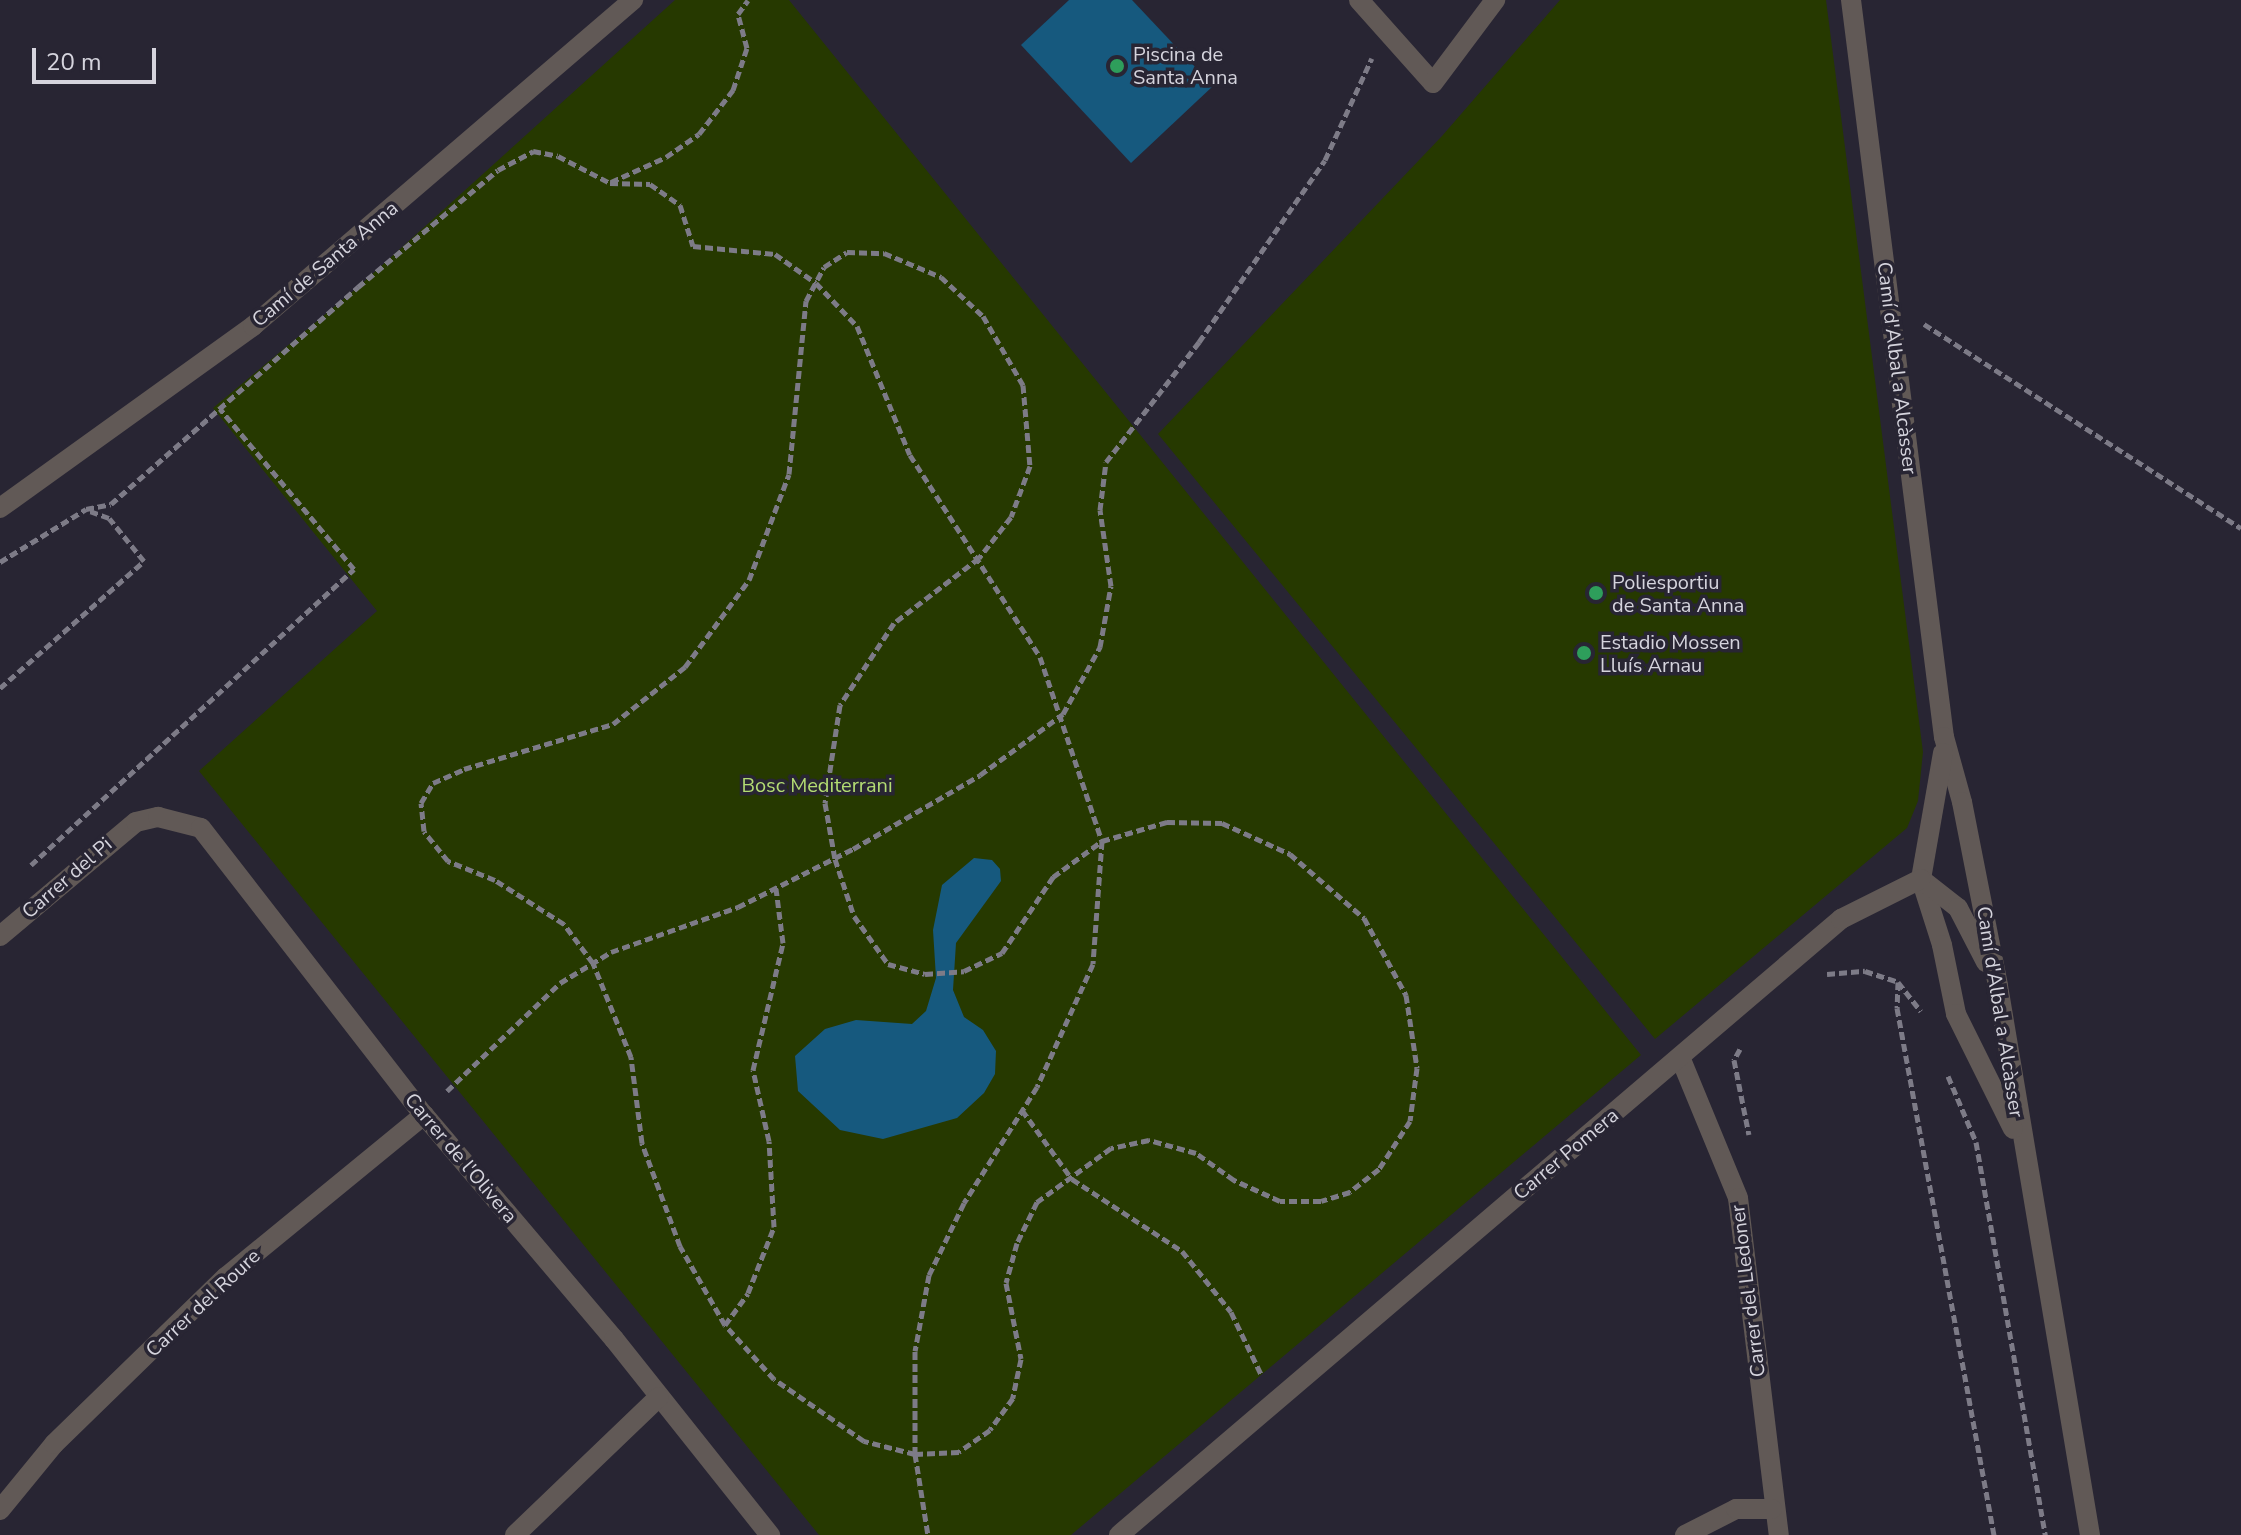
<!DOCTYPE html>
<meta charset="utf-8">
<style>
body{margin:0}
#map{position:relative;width:2241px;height:1535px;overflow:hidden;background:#282533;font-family:"Nunito Sans",sans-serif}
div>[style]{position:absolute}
.green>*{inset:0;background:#263900}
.water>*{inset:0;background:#16597e}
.path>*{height:5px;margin-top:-2.5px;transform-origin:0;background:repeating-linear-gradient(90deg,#7d7b87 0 8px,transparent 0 12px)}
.minor>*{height:20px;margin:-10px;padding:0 10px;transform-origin:10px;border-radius:10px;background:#615956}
.dots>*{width:22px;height:22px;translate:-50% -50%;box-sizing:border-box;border:4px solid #282533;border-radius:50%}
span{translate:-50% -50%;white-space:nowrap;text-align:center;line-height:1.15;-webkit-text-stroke:7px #282533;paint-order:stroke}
.poi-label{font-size:20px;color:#d5d4dd}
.left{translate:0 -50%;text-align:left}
.street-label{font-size:20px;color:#d5d4dd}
.park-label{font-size:20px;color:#b3dc73}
.scale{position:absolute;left:32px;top:48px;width:124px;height:36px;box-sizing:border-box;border:4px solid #d5d4dd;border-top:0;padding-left:10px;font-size:24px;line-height:28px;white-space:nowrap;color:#d5d4dd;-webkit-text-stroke:6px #282533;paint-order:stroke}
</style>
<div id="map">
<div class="green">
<div style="clip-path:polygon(675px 0,789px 0,1641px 1055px,1071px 1535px,819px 1535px,199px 771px,377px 611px,213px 408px,358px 287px)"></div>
<div style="clip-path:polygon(1560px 0,1826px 0,1923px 752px,1918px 801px,1907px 828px,1655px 1039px,1158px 434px,1442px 136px)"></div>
</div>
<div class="water">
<div style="clip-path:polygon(1069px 0,1132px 0,1213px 86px,1131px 163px,1021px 45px)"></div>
<div style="clip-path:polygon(974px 858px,992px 860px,1000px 869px,1001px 881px,956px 943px,953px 990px,964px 1017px,983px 1030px,996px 1051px,995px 1074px,984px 1093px,957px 1118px,883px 1139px,840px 1130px,798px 1091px,795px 1056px,825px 1029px,856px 1020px,912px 1024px,926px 1011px,936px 978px,933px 930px,942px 885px)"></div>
</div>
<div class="path">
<div style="left:611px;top:182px;width:60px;rotate:-24.4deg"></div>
<div style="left:666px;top:157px;width:40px;rotate:-34.9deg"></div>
<div style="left:699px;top:134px;width:56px;rotate:-52.3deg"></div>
<div style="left:733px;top:90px;width:44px;rotate:-71.6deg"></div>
<div style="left:747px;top:48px;width:35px;rotate:-105deg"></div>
<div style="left:738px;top:14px;width:17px;rotate:-54deg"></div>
<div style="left:847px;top:252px;width:37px;rotate:2deg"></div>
<div style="left:884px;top:253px;width:62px;rotate:22.8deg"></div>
<div style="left:941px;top:277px;width:57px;rotate:42.9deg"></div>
<div style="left:983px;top:316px;width:80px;rotate:59.9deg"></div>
<div style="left:1023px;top:385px;width:81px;rotate:85.1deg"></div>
<div style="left:1030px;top:466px;width:54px;rotate:110.4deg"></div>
<div style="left:1011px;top:517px;width:52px;rotate:128deg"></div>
<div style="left:979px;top:558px;width:107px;rotate:142.6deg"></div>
<div style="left:894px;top:623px;width:98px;rotate:123.4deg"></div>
<div style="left:840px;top:705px;width:99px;rotate:98.7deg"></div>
<div style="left:825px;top:803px;width:57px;rotate:79.9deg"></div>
<div style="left:835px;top:859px;width:60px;rotate:71.6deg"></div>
<div style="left:854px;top:916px;width:59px;rotate:54.7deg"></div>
<div style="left:888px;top:964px;width:38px;rotate:15deg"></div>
<div style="left:925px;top:974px;width:39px;rotate:-4deg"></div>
<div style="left:964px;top:971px;width:42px;rotate:-25.3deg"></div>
<div style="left:1002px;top:953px;width:92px;rotate:-56.1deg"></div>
<div style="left:1053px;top:877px;width:61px;rotate:-36.3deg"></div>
<div style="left:1102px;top:841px;width:68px;rotate:-16.3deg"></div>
<div style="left:1167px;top:822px;width:55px;rotate:1deg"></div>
<div style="left:1222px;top:823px;width:75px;rotate:24.5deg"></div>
<div style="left:1290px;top:854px;width:98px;rotate:40.9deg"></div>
<div style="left:1364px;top:918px;width:88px;rotate:61.4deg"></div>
<div style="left:1406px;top:995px;width:74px;rotate:81.4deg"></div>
<div style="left:1417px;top:1068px;width:53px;rotate:97.5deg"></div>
<div style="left:1410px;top:1121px;width:57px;rotate:122.9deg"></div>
<div style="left:1379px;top:1169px;width:37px;rotate:142deg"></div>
<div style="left:1350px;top:1192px;width:30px;rotate:163deg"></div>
<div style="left:1321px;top:1201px;width:41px;rotate:180deg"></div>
<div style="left:1280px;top:1201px;width:51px;rotate:-155.5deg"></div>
<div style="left:1234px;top:1180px;width:47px;rotate:-144.6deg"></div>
<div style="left:1196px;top:1153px;width:49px;rotate:-164.5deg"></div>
<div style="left:1149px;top:1140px;width:39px;rotate:168deg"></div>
<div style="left:1111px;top:1148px;width:92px;rotate:143.9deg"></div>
<div style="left:1037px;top:1202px;width:46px;rotate:116deg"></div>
<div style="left:1017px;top:1243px;width:41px;rotate:105.4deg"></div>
<div style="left:1006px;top:1283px;width:77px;rotate:78.8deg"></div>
<div style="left:1021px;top:1359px;width:40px;rotate:102deg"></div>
<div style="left:1013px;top:1398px;width:39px;rotate:126deg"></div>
<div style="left:990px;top:1430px;width:38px;rotate:145deg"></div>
<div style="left:959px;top:1452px;width:44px;rotate:177.4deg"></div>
<div style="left:915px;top:1454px;width:53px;rotate:-165.7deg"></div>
<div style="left:864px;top:1441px;width:109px;rotate:-145.4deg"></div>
<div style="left:774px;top:1379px;width:73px;rotate:-132.2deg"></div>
<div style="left:725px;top:1325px;width:91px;rotate:-119.7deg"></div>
<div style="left:680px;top:1246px;width:110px;rotate:-110.3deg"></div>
<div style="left:642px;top:1143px;width:87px;rotate:-97.3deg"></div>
<div style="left:631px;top:1057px;width:101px;rotate:-112deg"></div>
<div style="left:593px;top:963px;width:49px;rotate:-126.6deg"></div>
<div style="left:564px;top:924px;width:82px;rotate:-147.5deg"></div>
<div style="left:495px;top:880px;width:51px;rotate:-158deg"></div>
<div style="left:448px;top:861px;width:38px;rotate:-129deg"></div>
<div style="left:424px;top:831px;width:28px;rotate:-96deg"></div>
<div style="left:421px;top:803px;width:23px;rotate:-59deg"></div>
<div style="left:433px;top:783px;width:34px;rotate:-24deg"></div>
<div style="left:464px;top:769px;width:156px;rotate:-16.8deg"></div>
<div style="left:613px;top:724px;width:92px;rotate:-38.4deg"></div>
<div style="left:685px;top:667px;width:108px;rotate:-53.7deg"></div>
<div style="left:749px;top:580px;width:113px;rotate:-69.3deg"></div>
<div style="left:789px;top:474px;width:174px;rotate:-84.4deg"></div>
<div style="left:806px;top:301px;width:38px;rotate:-62deg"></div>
<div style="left:824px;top:267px;width:27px;rotate:-33deg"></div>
<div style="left:1924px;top:324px;width:377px;rotate:32.8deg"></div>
<div style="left:0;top:562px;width:101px;rotate:-31.6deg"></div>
<div style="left:86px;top:509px;width:25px;rotate:-11deg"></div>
<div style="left:111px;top:504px;width:329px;rotate:-41.3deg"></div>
<div style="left:358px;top:287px;width:182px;rotate:-39.9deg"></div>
<div style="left:498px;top:170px;width:40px;rotate:-28deg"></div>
<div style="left:533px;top:151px;width:25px;rotate:11deg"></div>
<div style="left:558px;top:156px;width:59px;rotate:27.4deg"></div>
<div style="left:610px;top:183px;width:40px;rotate:1.4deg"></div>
<div style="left:650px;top:184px;width:37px;rotate:35deg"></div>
<div style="left:680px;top:205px;width:43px;rotate:72.4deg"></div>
<div style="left:693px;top:246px;width:82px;rotate:5.6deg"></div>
<div style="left:775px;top:254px;width:50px;rotate:35.3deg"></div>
<div style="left:816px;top:283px;width:59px;rotate:46.4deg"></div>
<div style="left:857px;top:326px;width:139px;rotate:67.7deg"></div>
<div style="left:910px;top:455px;width:240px;rotate:57.2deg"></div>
<div style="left:1040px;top:657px;width:194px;rotate:71.4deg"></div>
<div style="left:1102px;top:841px;width:123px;rotate:94.2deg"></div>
<div style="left:1093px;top:964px;width:135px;rotate:114.5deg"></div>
<div style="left:1037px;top:1087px;width:137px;rotate:122.2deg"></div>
<div style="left:964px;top:1203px;width:80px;rotate:115.9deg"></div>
<div style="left:929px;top:1275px;width:77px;rotate:100.4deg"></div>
<div style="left:915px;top:1351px;width:103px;rotate:90deg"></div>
<div style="left:915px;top:1454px;width:82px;rotate:80.9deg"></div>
<div style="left:0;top:688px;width:192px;rotate:-41.4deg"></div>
<div style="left:144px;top:561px;width:55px;rotate:-129.1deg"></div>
<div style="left:109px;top:518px;width:23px;rotate:-160deg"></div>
<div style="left:31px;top:865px;width:438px;rotate:-42.5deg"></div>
<div style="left:354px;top:569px;width:209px;rotate:-129.9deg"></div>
<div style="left:1827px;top:974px;width:38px;rotate:-5deg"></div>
<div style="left:1865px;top:971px;width:35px;rotate:18deg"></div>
<div style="left:1898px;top:982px;width:37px;rotate:52deg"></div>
<div style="left:1898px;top:982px;width:26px;rotate:92deg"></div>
<div style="left:1897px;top:1008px;width:536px;rotate:79.57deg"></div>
<div style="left:1740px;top:1049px;width:13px;rotate:119deg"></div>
<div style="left:1734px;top:1060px;width:76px;rotate:78.7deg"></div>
<div style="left:1948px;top:1076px;width:72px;rotate:67deg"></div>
<div style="left:1976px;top:1142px;width:399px;rotate:80deg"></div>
<div style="left:447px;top:1091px;width:156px;rotate:-43.7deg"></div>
<div style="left:560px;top:983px;width:60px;rotate:-31.3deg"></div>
<div style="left:611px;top:952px;width:135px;rotate:-19.5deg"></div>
<div style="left:738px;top:907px;width:129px;rotate:-26.8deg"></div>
<div style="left:853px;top:849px;width:147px;rotate:-30.2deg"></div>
<div style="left:980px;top:775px;width:103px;rotate:-36.3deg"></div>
<div style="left:1063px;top:714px;width:77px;rotate:-61.1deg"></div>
<div style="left:1100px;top:647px;width:62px;rotate:-79.8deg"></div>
<div style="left:1111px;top:586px;width:77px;rotate:-98.2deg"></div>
<div style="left:1100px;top:510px;width:48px;rotate:-82.9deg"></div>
<div style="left:1106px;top:462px;width:152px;rotate:-52.2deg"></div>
<div style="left:1199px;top:342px;width:221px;rotate:-55.3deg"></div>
<div style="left:1325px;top:160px;width:112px;rotate:-65.3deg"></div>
<div style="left:1022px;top:1110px;width:85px;rotate:54.1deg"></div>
<div style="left:1072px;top:1179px;width:131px;rotate:33.2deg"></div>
<div style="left:1182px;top:1251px;width:78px;rotate:51.2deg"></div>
<div style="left:1231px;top:1312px;width:69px;rotate:64.2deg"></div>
<div style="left:725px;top:1325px;width:39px;rotate:-54deg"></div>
<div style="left:748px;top:1293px;width:71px;rotate:-68.5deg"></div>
<div style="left:774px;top:1227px;width:86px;rotate:-93.3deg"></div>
<div style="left:769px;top:1141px;width:73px;rotate:-102.7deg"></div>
<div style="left:753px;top:1070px;width:130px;rotate:-76.7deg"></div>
<div style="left:783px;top:943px;width:55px;rotate:-97.3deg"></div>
</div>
<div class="minor">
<div style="left:1359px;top:0;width:111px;rotate:48.3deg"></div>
<div style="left:1433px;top:83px;width:104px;rotate:-53.2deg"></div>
<div style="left:1851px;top:0;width:743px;rotate:82.81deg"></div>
<div style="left:1944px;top:737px;width:67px;rotate:74.5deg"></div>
<div style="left:1962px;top:802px;width:187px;rotate:78.9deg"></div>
<div style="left:1998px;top:986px;width:557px;rotate:80.49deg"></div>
<div style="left:0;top:508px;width:312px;rotate:-35.7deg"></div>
<div style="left:253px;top:326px;width:501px;rotate:-40.63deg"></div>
<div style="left:1943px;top:753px;width:128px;rotate:99.9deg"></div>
<div style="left:1921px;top:879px;width:69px;rotate:72.3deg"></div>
<div style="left:1942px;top:945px;width:70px;rotate:78.5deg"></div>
<div style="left:1956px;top:1014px;width:128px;rotate:63.6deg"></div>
<div style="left:1921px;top:879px;width:47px;rotate:38.1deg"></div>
<div style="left:1958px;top:908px;width:61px;rotate:62.6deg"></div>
<div style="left:0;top:936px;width:177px;rotate:-40deg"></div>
<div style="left:136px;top:822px;width:23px;rotate:-13deg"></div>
<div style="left:158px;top:817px;width:44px;rotate:14.3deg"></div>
<div style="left:201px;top:828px;width:363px;rotate:52.2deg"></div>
<div style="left:424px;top:1115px;width:294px;rotate:49.7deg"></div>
<div style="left:614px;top:1339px;width:251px;rotate:51.5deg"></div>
<div style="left:1680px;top:1057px;width:152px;rotate:67.6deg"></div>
<div style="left:1738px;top:1198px;width:339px;rotate:83.1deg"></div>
<div style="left:0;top:1510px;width:85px;rotate:-50.7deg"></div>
<div style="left:54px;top:1444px;width:240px;rotate:-44.2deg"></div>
<div style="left:226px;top:1277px;width:256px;rotate:-39.3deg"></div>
<div style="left:515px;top:1535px;width:199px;rotate:-43.8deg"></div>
<div style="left:1119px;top:1535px;width:949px;rotate:-40.47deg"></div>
<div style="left:1841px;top:919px;width:89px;rotate:-26.6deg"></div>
<div style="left:1685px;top:1535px;width:57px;rotate:-27deg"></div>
<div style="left:1736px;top:1509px;width:36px"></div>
</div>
<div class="dots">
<div style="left:1117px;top:66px;background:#2e9e5b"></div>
<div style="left:1596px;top:593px;background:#2e9e5b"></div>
<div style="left:1584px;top:653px;background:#2e9e5b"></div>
</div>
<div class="poi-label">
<span class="left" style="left:1133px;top:66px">Piscina de<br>Santa Anna</span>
<span class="left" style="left:1612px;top:594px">Poliesportiu<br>de Santa Anna</span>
<span class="left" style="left:1600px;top:654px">Estadio Mossen<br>Lluís Arnau</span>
</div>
<div class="street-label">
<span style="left:325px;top:264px;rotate:-40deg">Camí de Santa Anna</span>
<span style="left:1897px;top:368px;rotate:83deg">Camí d'Albal a Alcàsser</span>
<span style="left:67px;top:878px;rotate:-41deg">Carrer del Pi</span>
<span style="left:2000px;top:1012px;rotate:81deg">Camí d'Albal a Alcàsser</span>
<span style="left:1566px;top:1154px;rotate:-40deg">Carrer Pomera</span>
<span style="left:461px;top:1158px;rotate:50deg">Carrer de l'Olivera</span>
<span style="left:1748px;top:1291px;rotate:-97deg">Carrer del Lledoner</span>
<span style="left:203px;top:1303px;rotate:-43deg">Carrer del Roure</span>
</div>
<div class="park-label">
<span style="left:817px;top:785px">Bosc Mediterrani</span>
</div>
<div class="scale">20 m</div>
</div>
